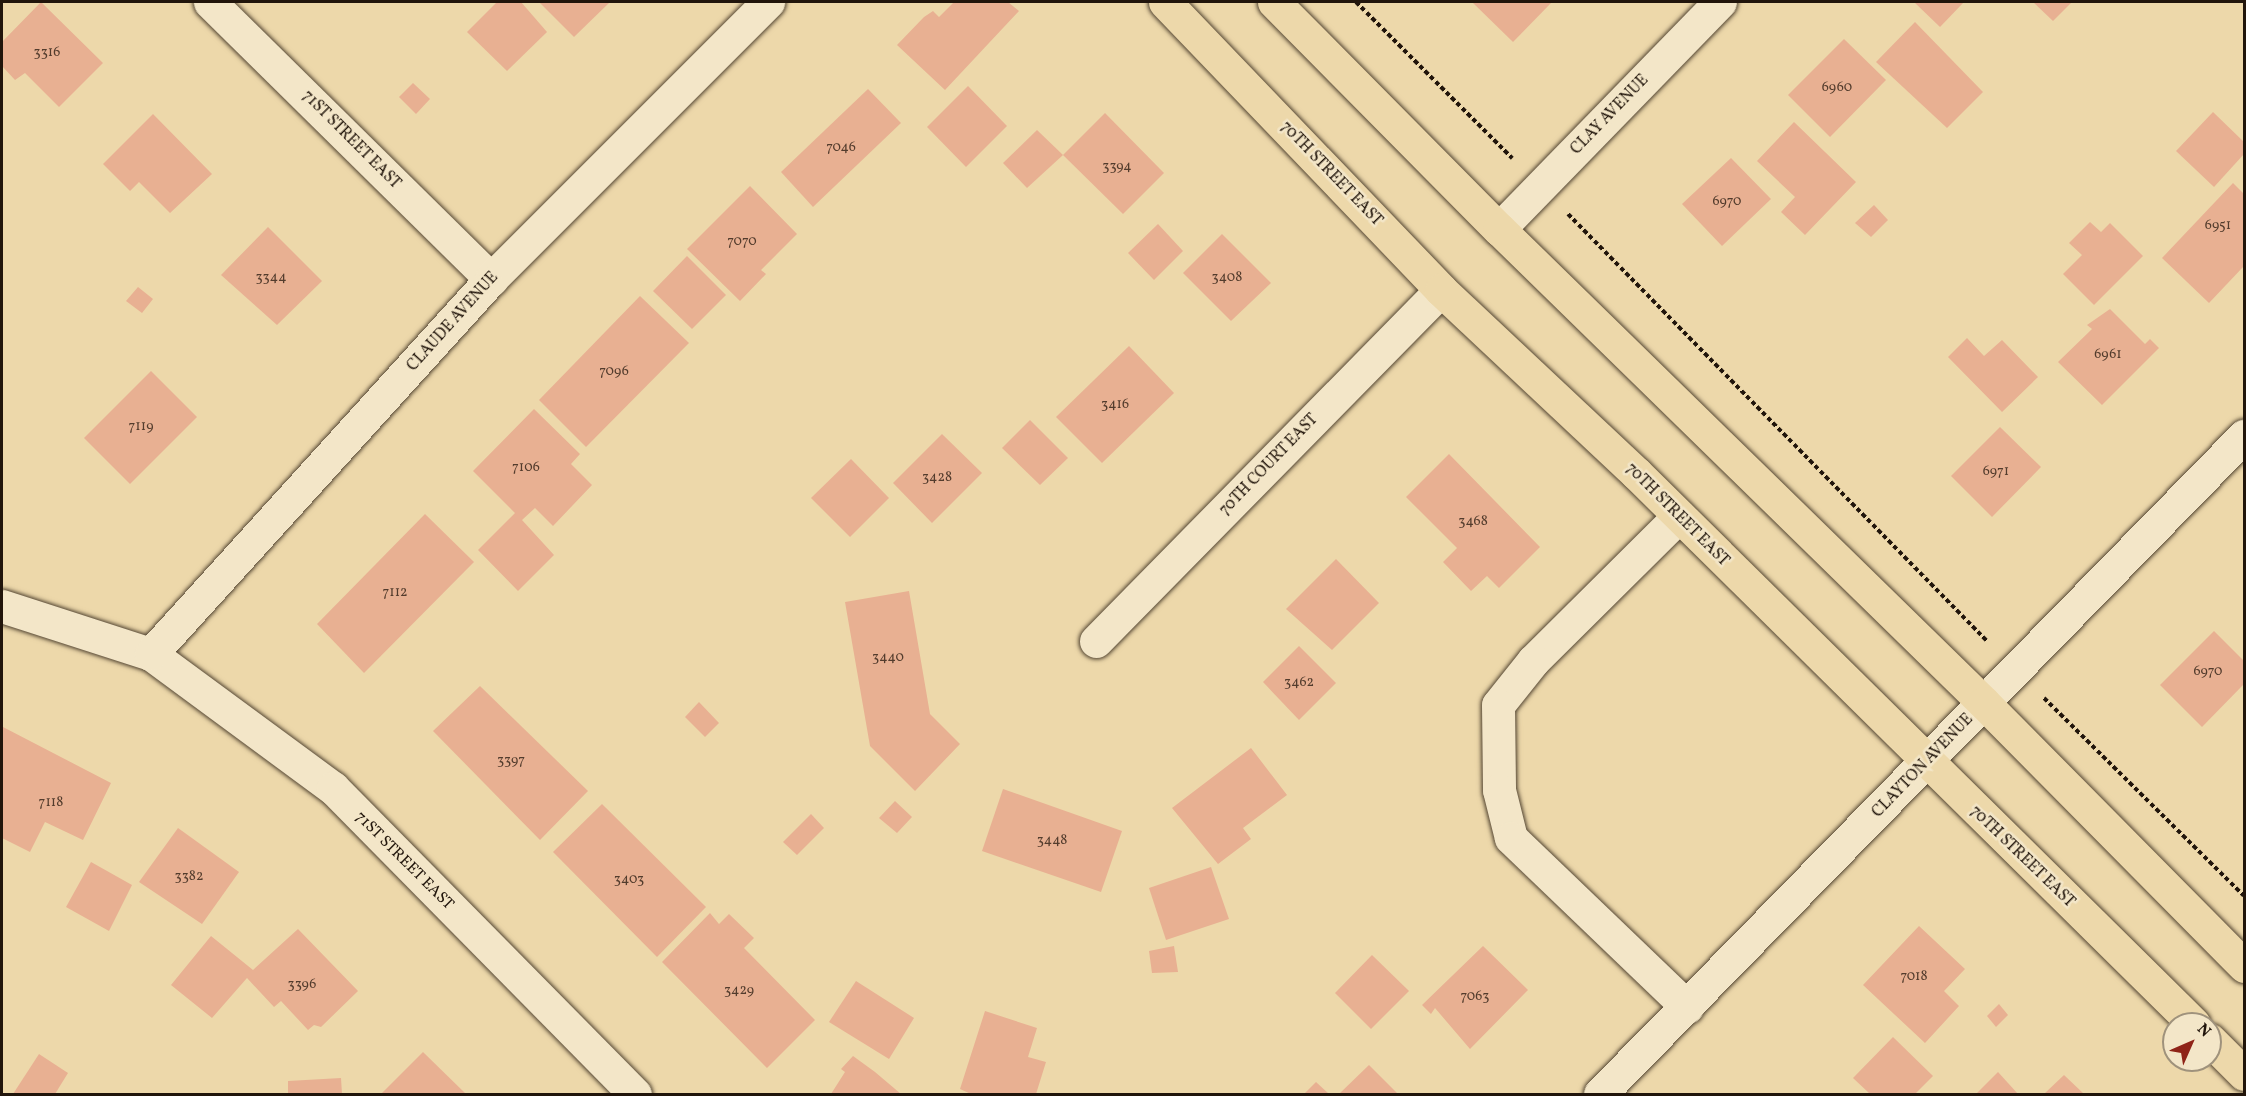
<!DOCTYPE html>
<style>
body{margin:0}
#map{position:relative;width:2246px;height:1096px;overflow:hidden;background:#edd8aa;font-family:Vollkorn,serif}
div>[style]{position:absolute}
.building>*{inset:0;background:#e8b092}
.path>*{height:4px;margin-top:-2px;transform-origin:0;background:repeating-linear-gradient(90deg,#21150b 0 4.5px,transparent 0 7.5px)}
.roads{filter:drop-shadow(0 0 2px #544633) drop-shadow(0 0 2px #544633)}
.minor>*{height:33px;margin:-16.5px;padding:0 16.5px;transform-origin:16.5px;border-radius:16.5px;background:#f3e6c8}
.major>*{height:33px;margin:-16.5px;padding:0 16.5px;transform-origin:16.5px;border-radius:16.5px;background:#edd8aa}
span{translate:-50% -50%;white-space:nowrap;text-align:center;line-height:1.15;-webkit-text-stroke:5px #f3e6c8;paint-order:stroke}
.number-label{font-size:14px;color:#533c2d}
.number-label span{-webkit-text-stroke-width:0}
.street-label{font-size:16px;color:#21150b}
.frame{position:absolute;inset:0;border:3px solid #21150b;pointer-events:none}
.north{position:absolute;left:2162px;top:1012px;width:60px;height:60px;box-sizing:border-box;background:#f3e6c8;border:2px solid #9f927c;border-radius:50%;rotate:45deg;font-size:16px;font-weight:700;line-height:24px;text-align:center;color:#21150b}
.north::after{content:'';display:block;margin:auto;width:21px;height:27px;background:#8f2418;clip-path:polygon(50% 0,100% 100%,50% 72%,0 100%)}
</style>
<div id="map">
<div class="building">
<div style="clip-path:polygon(41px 2px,103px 63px,59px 107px,25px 73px,15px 80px,2px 66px,2px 42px)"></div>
<div style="clip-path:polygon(497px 2px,521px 2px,547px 32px,507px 71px,467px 32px)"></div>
<div style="clip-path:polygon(539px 2px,610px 2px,574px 37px)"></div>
<div style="clip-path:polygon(954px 2px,1008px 2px,1019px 11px,945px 90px,897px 45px,924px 17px,933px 11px,939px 17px)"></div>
<div style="clip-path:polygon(1472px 2px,1552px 2px,1513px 42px)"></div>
<div style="clip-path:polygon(1914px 2px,1964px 2px,1940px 27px)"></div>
<div style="clip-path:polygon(2033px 2px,2072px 2px,2053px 21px)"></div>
<div style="clip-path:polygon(1915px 22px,1983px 92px,1947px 128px,1876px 62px)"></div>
<div style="clip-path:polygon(1844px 39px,1886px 80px,1830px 137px,1788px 95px)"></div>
<div style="clip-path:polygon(413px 83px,430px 99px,416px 114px,399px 97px)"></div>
<div style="clip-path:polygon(968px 86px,1007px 126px,966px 167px,927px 127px)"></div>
<div style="clip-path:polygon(868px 89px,901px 123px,813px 207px,781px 172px)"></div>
<div style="clip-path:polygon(2213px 112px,2244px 142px,2244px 154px,2214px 187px,2176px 151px)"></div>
<div style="clip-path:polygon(1105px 113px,1164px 173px,1123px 214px,1063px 155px)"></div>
<div style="clip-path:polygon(153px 114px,212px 174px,170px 213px,139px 182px,130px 191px,103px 164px)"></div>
<div style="clip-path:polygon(1794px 122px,1856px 182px,1805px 235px,1781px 212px,1795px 197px,1757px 161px)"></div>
<div style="clip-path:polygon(1037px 130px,1063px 155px,1027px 188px,1003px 163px)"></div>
<div style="clip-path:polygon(1731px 158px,1771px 199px,1722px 246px,1682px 204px)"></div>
<div style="clip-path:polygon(2233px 183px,2244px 194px,2244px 266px,2209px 303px,2162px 258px)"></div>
<div style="clip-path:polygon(750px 186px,797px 234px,761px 270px,766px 274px,740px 301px,687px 249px)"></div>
<div style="clip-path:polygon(1874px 205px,1888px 220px,1871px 237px,1855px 223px)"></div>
<div style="clip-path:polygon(2090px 222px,2101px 232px,2110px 223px,2143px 256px,2094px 305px,2063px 274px,2082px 255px,2069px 243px)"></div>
<div style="clip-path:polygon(1158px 224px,1183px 251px,1154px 280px,1128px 253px)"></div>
<div style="clip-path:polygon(268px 227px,322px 281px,277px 325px,221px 275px)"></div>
<div style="clip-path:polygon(1222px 234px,1271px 283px,1231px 321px,1183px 273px)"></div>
<div style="clip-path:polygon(687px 256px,726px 295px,692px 329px,653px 291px)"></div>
<div style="clip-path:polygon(138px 287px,153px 299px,142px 313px,126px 301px)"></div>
<div style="clip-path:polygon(640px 296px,689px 343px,586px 447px,539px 400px)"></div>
<div style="clip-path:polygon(2110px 309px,2145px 344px,2150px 339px,2159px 348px,2102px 405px,2058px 362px,2092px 329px,2087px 325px)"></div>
<div style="clip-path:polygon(1967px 338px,1984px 356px,2002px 340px,2038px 377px,2002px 412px,1948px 357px)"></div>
<div style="clip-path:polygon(1129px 346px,1174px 393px,1102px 463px,1056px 417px)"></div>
<div style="clip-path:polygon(151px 371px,197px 417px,130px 484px,84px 438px)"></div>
<div style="clip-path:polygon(534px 409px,580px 454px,571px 464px,592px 485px,553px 526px,535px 508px,522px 520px,554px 555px,518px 591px,478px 550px,515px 513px,473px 471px)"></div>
<div style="clip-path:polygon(1030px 420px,1068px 458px,1040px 485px,1002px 448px)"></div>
<div style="clip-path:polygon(2000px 427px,2041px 467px,1992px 517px,1951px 476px)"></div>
<div style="clip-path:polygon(942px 434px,982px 473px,932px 523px,893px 483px)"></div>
<div style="clip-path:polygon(1449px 454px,1540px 547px,1499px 588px,1487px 576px,1471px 591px,1443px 562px,1457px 548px,1406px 497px)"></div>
<div style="clip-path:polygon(851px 459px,889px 498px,850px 537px,811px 498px)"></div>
<div style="clip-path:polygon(425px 514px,474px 562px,364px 673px,317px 624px)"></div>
<div style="clip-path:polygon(1336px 559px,1379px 603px,1332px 650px,1286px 609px)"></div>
<div style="clip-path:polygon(909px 591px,930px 714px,960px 744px,915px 791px,870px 746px,845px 602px)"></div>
<div style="clip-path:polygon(2214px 631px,2244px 661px,2244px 684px,2202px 727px,2160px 685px)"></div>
<div style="clip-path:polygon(1299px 646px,1336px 683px,1299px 720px,1263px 682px)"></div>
<div style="clip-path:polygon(480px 686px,588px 791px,540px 840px,433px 731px)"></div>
<div style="clip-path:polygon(699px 702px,719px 723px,705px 737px,685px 717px)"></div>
<div style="clip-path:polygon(3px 727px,111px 783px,83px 840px,45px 822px,30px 852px,2px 838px)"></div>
<div style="clip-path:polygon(1251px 748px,1287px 795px,1243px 828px,1251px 839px,1218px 864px,1172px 808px)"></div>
<div style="clip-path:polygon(1003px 789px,1122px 831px,1101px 892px,982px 851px)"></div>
<div style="clip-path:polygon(895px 801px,912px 817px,897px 833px,879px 818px)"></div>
<div style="clip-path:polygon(602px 804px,706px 907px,657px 957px,553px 852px)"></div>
<div style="clip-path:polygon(811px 814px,824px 828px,797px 855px,783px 842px)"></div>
<div style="clip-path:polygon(178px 828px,239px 872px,202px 924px,139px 882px)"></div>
<div style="clip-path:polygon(91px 862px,132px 885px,109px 931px,66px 907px)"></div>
<div style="clip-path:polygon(1211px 867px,1229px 919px,1166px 940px,1149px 888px)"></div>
<div style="clip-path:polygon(710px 913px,719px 924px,729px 914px,754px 938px,744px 948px,815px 1020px,767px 1068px,662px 962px)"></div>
<div style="clip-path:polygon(1919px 926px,1965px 969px,1944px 991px,1959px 1006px,1925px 1043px,1863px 985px)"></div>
<div style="clip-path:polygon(298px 929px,358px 991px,321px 1027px,314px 1025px,308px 1030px,281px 1001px,274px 1007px,247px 978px,212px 1018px,171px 985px,211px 936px,253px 970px)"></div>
<div style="clip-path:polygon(1174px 946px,1178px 972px,1152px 973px,1149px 951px)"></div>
<div style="clip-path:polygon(1483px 946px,1528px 990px,1470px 1049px,1435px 1008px,1431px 1014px,1422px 1005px)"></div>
<div style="clip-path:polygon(1372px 955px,1409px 991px,1371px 1029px,1335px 993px)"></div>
<div style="clip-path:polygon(856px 981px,914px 1018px,889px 1059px,829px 1022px)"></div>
<div style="clip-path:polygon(1999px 1004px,2008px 1015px,1996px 1027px,1987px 1016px)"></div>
<div style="clip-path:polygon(985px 1011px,1037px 1028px,1028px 1057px,1046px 1062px,1036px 1094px,971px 1094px,960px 1089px)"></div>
<div style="clip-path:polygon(1893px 1037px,1933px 1076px,1915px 1094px,1870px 1094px,1853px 1078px)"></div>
<div style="clip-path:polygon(423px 1052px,466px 1094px,381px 1094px)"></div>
<div style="clip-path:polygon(39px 1054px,68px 1073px,55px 1094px,13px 1094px)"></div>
<div style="clip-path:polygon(853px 1056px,875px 1072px,901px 1094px,831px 1094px,845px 1072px,841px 1069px)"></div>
<div style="clip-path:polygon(1369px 1065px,1398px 1094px,1339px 1094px)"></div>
<div style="clip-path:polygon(1998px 1072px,2018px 1094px,1976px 1094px)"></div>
<div style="clip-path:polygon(2064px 1075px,2084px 1094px,2044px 1094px)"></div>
<div style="clip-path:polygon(341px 1078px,342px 1094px,288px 1094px,288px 1081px)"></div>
<div style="clip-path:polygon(1316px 1082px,1329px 1094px,1304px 1094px)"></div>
</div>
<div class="path">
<div style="left:1356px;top:2px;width:221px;rotate:45deg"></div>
<div style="left:1568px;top:214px;width:598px;rotate:45.54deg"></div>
<div style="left:2044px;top:698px;width:281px;rotate:44.7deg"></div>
</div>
<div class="roads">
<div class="minor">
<div style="left:210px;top:2px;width:395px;rotate:44.6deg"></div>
<div style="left:1499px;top:229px;width:317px;rotate:-45.8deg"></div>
<div style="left:1679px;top:516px;width:206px;rotate:135.2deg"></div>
<div style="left:1533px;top:661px;width:56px;rotate:128.5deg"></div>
<div style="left:1498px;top:705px;width:85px;rotate:89.3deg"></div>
<div style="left:1499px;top:790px;width:49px;rotate:76deg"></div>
<div style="left:1511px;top:838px;width:244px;rotate:43.8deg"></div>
<div style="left:2px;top:606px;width:157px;rotate:17.9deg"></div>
<div style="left:151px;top:654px;width:226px;rotate:36.4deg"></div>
<div style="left:333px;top:788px;width:430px;rotate:45.4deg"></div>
<div style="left:1096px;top:641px;width:492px;rotate:-45.5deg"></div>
<div style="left:151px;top:654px;width:506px;rotate:-47.8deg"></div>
<div style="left:491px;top:279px;width:392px;rotate:-45deg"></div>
<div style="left:1600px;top:1094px;width:921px;rotate:-45.62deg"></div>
</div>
<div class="major">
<div style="left:1165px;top:2px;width:399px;rotate:46.2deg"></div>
<div style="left:1441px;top:290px;width:267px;rotate:43.2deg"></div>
<div style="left:1636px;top:473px;width:784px;rotate:44.64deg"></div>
<div style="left:1274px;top:2px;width:320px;rotate:45.3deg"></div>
<div style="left:1499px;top:229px;width:678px;rotate:44.34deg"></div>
<div style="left:1984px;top:703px;width:370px;rotate:45.3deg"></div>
<div style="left:2210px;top:1040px;width:48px;rotate:45deg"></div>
</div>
</div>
<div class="number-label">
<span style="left:47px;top:53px">3316</span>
<span style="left:1837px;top:88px">6960</span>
<span style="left:841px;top:148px">7046</span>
<span style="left:1117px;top:167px">3394</span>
<span style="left:1727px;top:202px">6970</span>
<span style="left:2218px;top:226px">6951</span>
<span style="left:742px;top:242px">7070</span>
<span style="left:271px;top:278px">3344</span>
<span style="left:1227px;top:278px">3408</span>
<span style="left:2108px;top:355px">6961</span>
<span style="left:614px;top:372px">7096</span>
<span style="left:1115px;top:405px">3416</span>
<span style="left:141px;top:427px">7119</span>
<span style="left:526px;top:468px">7106</span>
<span style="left:1996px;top:472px">6971</span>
<span style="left:937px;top:478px">3428</span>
<span style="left:1473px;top:522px">3468</span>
<span style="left:395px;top:593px">7112</span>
<span style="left:888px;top:658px">3440</span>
<span style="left:2208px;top:672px">6970</span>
<span style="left:1299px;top:683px">3462</span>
<span style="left:511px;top:761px">3397</span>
<span style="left:51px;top:803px">7118</span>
<span style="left:1052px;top:841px">3448</span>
<span style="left:189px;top:877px">3382</span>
<span style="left:629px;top:880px">3403</span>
<span style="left:1914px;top:977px">7018</span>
<span style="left:302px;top:985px">3396</span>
<span style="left:739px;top:991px">3429</span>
<span style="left:1475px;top:997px">7063</span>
</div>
<div class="street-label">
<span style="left:1610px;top:115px;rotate:-46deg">CLAY AVENUE</span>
<span style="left:351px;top:140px;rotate:45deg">71ST STREET EAST</span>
<span style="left:1331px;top:174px;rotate:46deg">70TH STREET EAST</span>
<span style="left:453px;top:322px;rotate:-48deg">CLAUDE AVENUE</span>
<span style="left:1269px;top:465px;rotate:-46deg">70TH COURT EAST</span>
<span style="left:1677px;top:515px;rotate:45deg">70TH STREET EAST</span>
<span style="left:1923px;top:766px;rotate:-46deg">CLAYTON AVENUE</span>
<span style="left:2022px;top:857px;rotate:44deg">70TH STREET EAST</span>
<span style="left:404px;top:861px;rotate:45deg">71ST STREET EAST</span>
</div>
<div class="frame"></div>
<div class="north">N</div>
</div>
